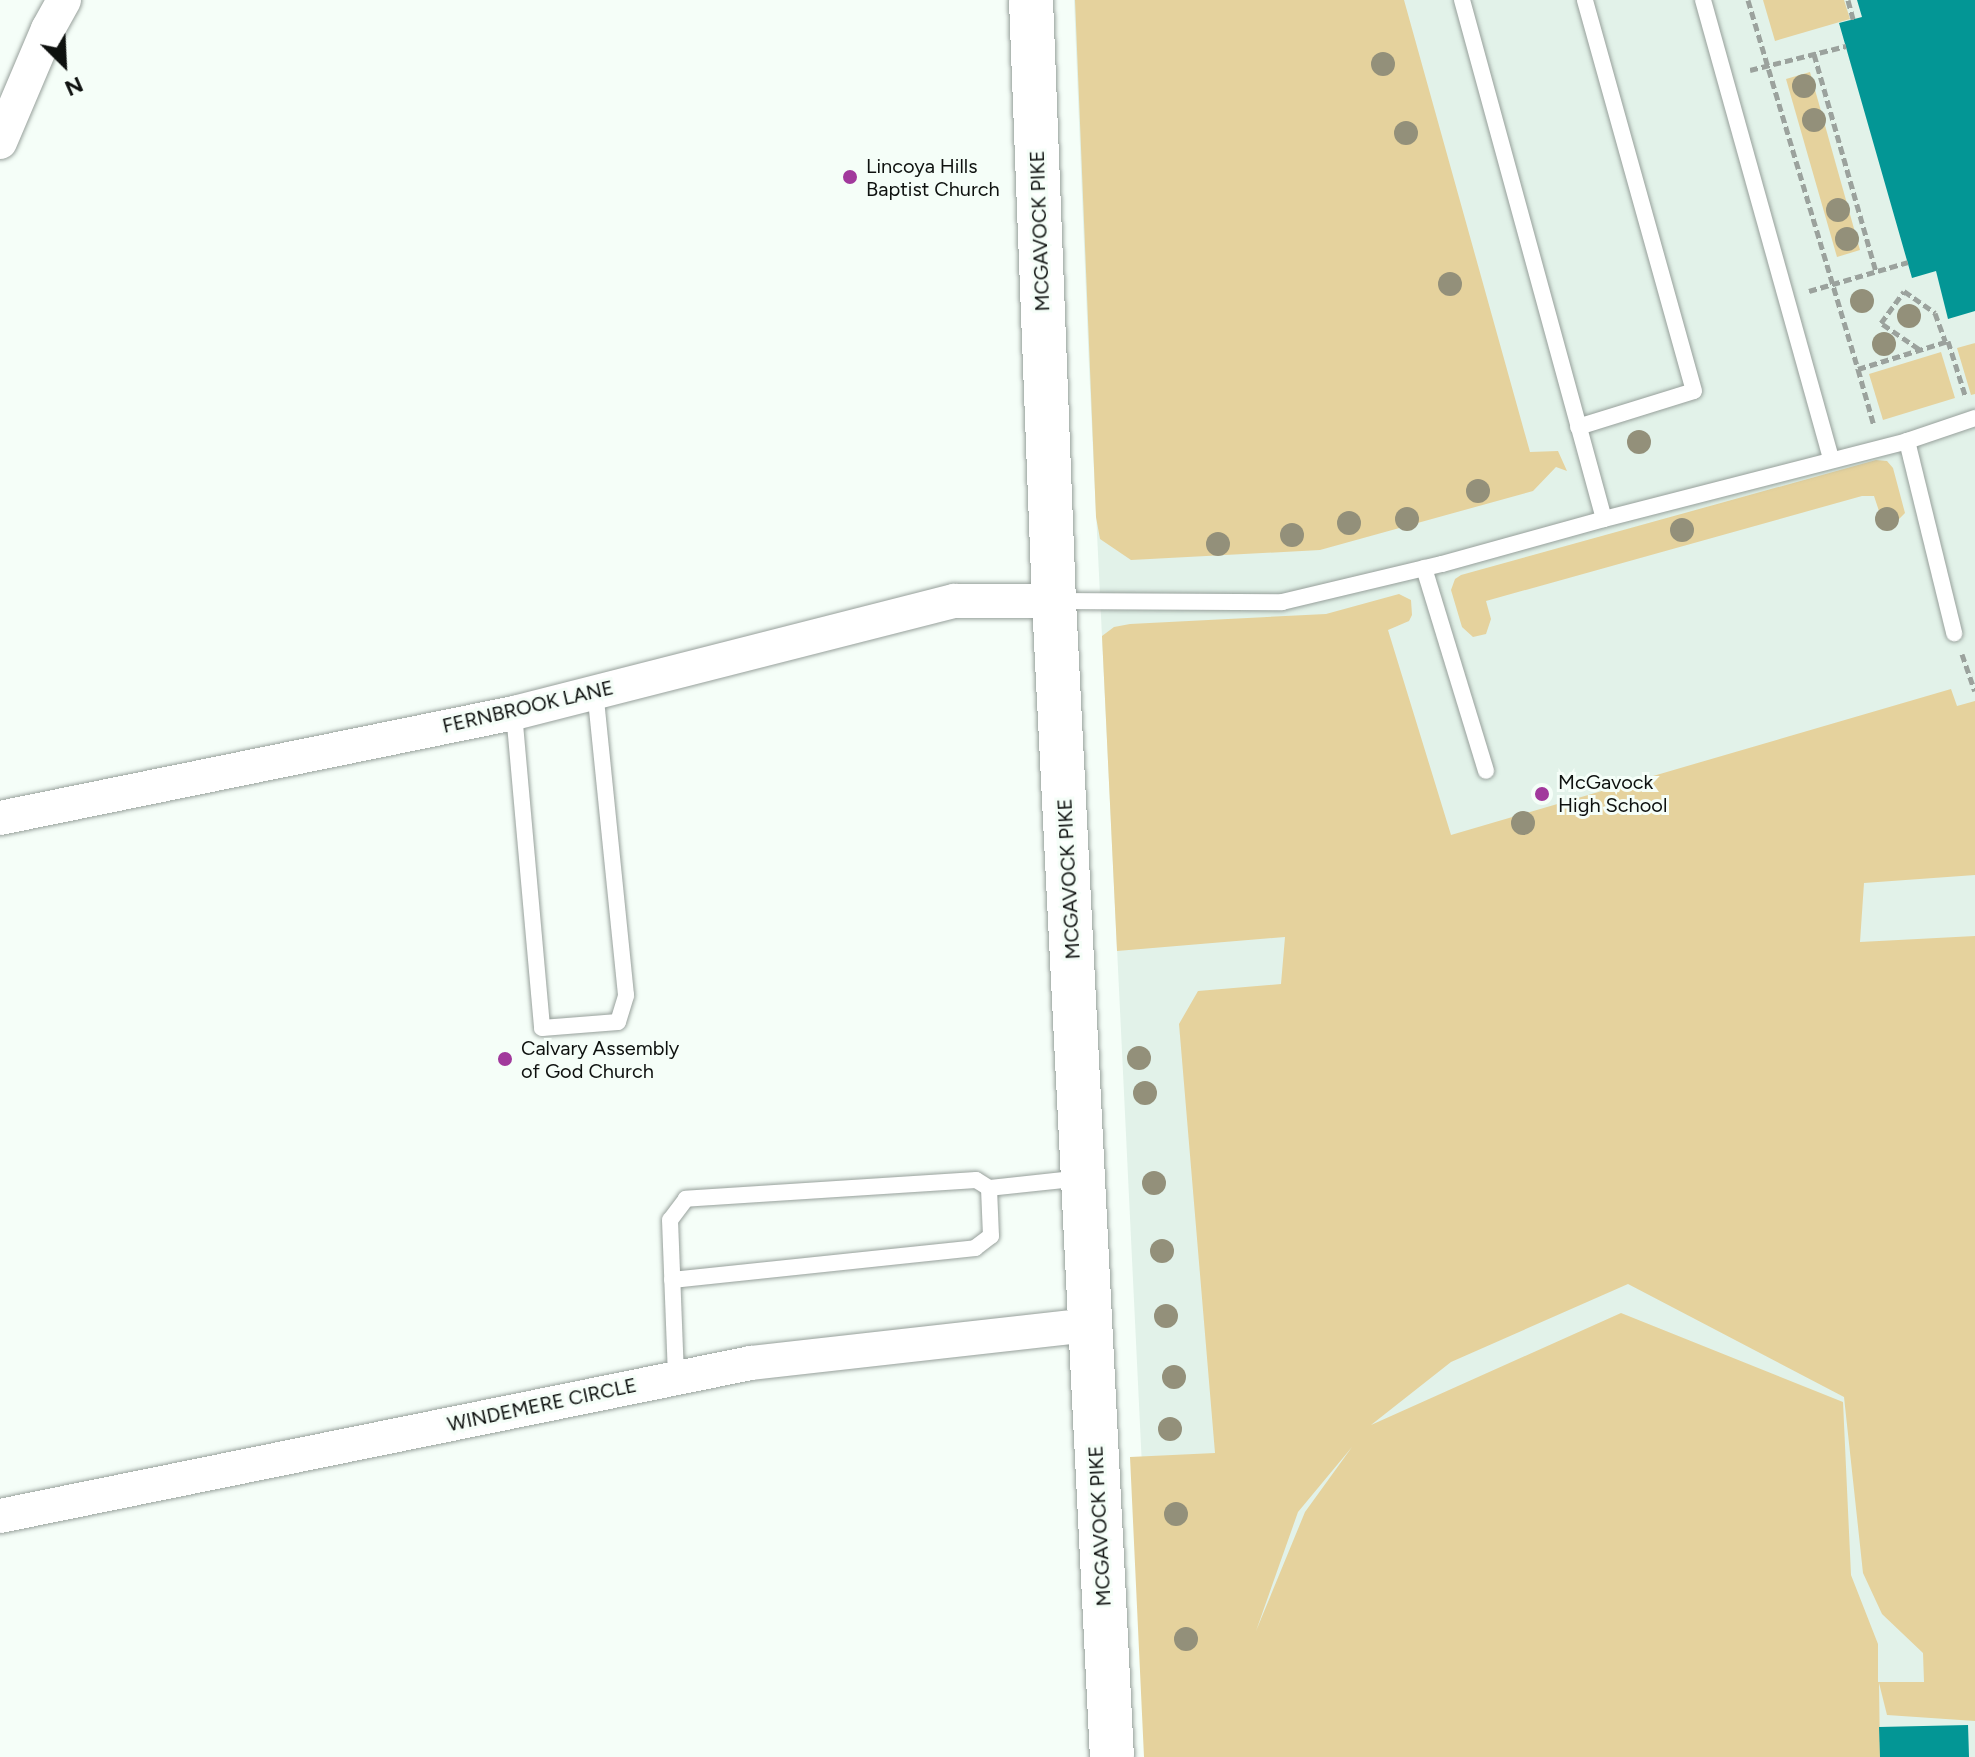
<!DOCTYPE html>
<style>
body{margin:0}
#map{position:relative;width:1975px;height:1757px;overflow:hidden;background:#f5fef8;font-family:Figtree,sans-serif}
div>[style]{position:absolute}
.built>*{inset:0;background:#e2f2e9}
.green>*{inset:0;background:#e5d29d}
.building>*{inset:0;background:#039695}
.path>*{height:5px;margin-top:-2.5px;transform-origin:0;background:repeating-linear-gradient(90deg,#9ba29d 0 8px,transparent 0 12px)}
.roads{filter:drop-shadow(0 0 2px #97a09b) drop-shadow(0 0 2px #97a09b)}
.service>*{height:16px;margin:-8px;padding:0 8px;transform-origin:8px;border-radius:8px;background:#fff}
.minor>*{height:34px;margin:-17px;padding:0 17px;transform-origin:17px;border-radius:17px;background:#fff}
.secondary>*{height:44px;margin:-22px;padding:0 22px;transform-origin:22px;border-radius:22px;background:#fff}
.trees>*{width:24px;height:24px;margin:-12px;border-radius:50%;background:#93907a}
.dots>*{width:22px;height:22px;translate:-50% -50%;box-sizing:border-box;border:4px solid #f5fef8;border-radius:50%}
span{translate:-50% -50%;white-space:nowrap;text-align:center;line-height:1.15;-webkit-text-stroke:6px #f5fef8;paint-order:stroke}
.poi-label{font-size:20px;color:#0e110f}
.left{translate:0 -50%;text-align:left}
.street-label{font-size:20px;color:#0e110f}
.north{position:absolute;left:24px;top:24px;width:80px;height:80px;-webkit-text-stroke:6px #f5fef8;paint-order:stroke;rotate:156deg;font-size:22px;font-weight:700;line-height:32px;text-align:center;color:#0e110f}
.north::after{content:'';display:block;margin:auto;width:28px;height:36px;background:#0e110f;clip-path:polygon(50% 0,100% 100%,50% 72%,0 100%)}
</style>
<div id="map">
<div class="built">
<div style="clip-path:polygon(1074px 0,1975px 0,1975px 1757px,1156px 1757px,1089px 367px)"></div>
</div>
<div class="green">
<div style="clip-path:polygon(1075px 0,1404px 0,1530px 452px,1558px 451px,1567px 471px,1556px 467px,1533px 491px,1320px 550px,1131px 560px,1100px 539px,1096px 517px)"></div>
<div style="clip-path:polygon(1763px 0,1844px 0,1850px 19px,1775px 41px)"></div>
<div style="clip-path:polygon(1810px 72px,1860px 250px,1837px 257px,1786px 79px)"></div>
<div style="clip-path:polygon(1975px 333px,1975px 394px,1971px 395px,1957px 348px,1975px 343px)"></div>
<div style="clip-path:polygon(1941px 352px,1955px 398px,1883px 420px,1869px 374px)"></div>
<div style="clip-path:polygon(1876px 460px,1887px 461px,1893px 468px,1905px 513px,1896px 522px,1882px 520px,1874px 496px,1862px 496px,1486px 601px,1491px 619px,1486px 634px,1473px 637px,1462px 627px,1451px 590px,1455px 579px,1461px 575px)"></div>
<div style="clip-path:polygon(evenodd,1399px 594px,1411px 600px,1412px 615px,1409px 621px,1388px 630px,1451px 835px,1951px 689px,1957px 706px,1975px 701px,1975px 875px,1864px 883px,1860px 942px,1975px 936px,1975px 1757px,1975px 1721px,1887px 1715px,1879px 1683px,1880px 1757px,1144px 1757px,1130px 1457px,1215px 1453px,1179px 1024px,1198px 991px,1281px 984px,1285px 937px,1117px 951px,1102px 636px,1114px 627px,1130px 624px,1326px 614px,1399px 594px,1628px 1284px,1844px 1397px,1863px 1573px,1882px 1614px,1923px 1653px,1924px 1682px,1878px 1682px,1878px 1644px,1851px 1575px,1843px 1402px,1621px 1313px,1371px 1425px,1451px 1362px,1628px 1284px,1399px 594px,1352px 1447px,1305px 1512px,1256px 1631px,1298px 1512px,1352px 1447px)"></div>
</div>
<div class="building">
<div style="clip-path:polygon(1857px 0,1975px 0,1975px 311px,1948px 319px,1936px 271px,1912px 278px,1839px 23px,1862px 17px)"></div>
<div style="clip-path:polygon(1968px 1725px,1969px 1757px,1880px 1757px,1879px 1727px)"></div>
</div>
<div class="path">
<div style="left:1748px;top:0;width:385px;rotate:73.4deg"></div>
<div style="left:1858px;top:369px;width:94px;rotate:-17.3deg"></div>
<div style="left:1948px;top:341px;width:57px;rotate:72.5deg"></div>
<div style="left:1848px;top:0;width:20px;rotate:75deg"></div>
<div style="left:1814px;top:54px;width:226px;rotate:74.1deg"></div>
<div style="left:1750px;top:70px;width:99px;rotate:-14deg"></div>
<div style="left:1809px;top:291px;width:103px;rotate:-16.3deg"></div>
<div style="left:1919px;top:349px;width:46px;rotate:-145.6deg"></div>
<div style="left:1881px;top:323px;width:39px;rotate:-54deg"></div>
<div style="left:1904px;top:291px;width:38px;rotate:35deg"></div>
<div style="left:1935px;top:313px;width:30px;rotate:70deg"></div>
<div style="left:1858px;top:369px;width:59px;rotate:74.3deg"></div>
<div style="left:1962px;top:654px;width:39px;rotate:71deg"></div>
</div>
<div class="roads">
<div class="service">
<div style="left:1703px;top:0;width:477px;rotate:74.4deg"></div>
<div style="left:1578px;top:427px;width:121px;rotate:-17.2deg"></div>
<div style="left:1694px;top:391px;width:406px;rotate:-105.6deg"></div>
<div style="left:1907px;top:441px;width:72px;rotate:-18.7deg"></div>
<div style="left:1604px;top:519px;width:313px;rotate:-14.4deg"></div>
<div style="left:1907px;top:441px;width:198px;rotate:76.2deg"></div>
<div style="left:1424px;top:568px;width:212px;rotate:73deg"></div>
<div style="left:1054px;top:601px;width:228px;rotate:0.3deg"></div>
<div style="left:1282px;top:602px;width:164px;rotate:-13.4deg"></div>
<div style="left:1442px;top:564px;width:168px;rotate:-15.5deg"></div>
<div style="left:1604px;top:519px;width:538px;rotate:-105.3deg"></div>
<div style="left:514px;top:713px;width:316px;rotate:84.9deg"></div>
<div style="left:542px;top:1028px;width:76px;rotate:-4.5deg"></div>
<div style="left:618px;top:1022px;width:28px;rotate:-73deg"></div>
<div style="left:626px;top:995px;width:305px;rotate:-95.8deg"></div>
<div style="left:989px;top:1188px;width:95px;rotate:-6.1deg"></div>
<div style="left:672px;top:1280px;width:305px;rotate:-6deg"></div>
<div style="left:975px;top:1248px;width:20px;rotate:-37deg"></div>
<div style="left:991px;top:1236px;width:48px;rotate:-92.4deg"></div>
<div style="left:989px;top:1188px;width:15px;rotate:-148deg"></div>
<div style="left:976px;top:1180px;width:291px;rotate:176.3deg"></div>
<div style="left:686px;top:1199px;width:26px;rotate:127deg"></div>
<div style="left:670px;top:1220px;width:157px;rotate:87.8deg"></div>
</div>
<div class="minor">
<div style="left:0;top:142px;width:123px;rotate:-67deg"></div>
<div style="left:48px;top:29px;width:33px;rotate:-61deg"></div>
<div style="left:0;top:818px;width:525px;rotate:-11.55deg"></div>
<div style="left:514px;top:713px;width:454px;rotate:-14.3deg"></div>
<div style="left:954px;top:601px;width:100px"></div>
<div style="left:0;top:1516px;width:766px;rotate:-11.52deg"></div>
<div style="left:751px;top:1363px;width:340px;rotate:-6.4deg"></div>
</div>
<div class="secondary">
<div style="left:1031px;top:0;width:601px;rotate:87.81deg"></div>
<div style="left:1054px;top:601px;width:1157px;rotate:87.13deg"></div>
</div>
</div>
<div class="trees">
<div style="left:1383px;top:64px"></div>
<div style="left:1804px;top:86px"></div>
<div style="left:1814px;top:120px"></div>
<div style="left:1406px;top:133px"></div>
<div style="left:1838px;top:210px"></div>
<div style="left:1847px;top:239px"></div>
<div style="left:1450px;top:284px"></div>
<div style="left:1862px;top:301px"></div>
<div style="left:1909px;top:316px"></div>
<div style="left:1884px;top:344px"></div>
<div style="left:1639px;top:442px"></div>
<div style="left:1478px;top:491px"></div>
<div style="left:1407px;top:519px"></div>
<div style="left:1887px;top:519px"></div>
<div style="left:1349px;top:523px"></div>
<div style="left:1682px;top:530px"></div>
<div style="left:1292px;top:535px"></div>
<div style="left:1218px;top:544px"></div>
<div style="left:1523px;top:823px"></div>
<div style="left:1139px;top:1058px"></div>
<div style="left:1145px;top:1093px"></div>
<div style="left:1154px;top:1183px"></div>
<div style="left:1162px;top:1251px"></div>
<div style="left:1166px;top:1316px"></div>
<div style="left:1174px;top:1377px"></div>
<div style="left:1170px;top:1429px"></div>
<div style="left:1176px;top:1514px"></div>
<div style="left:1186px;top:1639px"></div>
</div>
<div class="dots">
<div style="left:850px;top:177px;background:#a1399c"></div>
<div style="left:1542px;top:794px;background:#a1399c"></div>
<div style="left:505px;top:1059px;background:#a1399c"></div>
</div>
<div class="poi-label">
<span class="left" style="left:866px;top:178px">Lincoya Hills<br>Baptist Church</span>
<span class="left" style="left:1558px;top:794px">McGavock<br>High School</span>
<span class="left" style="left:521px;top:1060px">Calvary Assembly<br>of God Church</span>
</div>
<div class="street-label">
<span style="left:1040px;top:231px;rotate:-92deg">MCGAVOCK PIKE</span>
<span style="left:528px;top:707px;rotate:-13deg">FERNBROOK LANE</span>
<span style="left:1069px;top:879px;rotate:-93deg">MCGAVOCK PIKE</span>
<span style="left:542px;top:1405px;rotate:-12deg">WINDEMERE CIRCLE</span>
<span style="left:1100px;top:1526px;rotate:-93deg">MCGAVOCK PIKE</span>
</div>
<div class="north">N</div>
</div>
